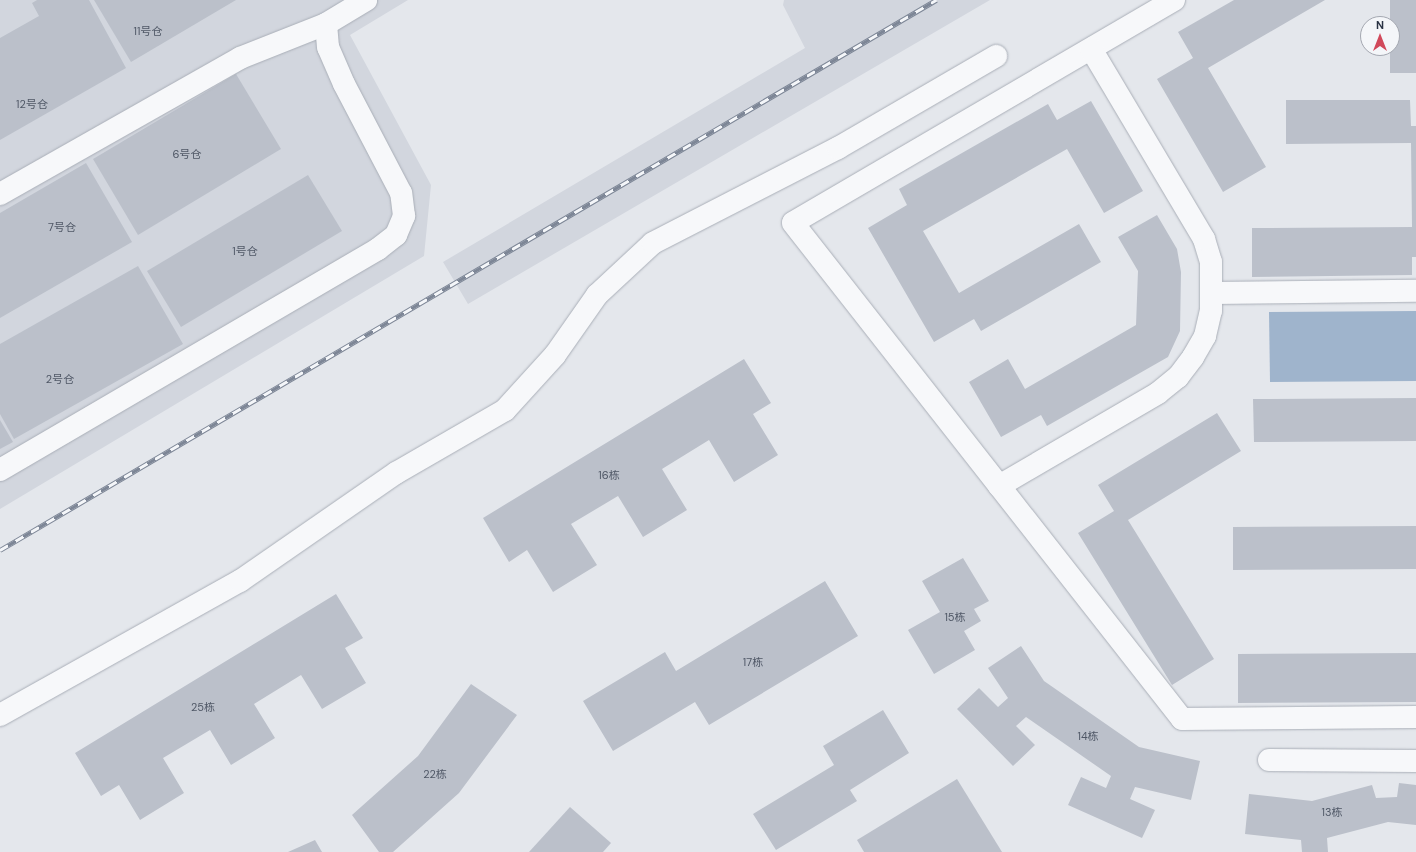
<!DOCTYPE html>
<meta charset="utf-8">
<style>
body{margin:0}
#map{position:relative;width:1416px;height:852px;overflow:hidden;background:#e4e7ec;font-family:"DM Sans","Noto Sans SC",sans-serif}
div>[style]{position:absolute}
.built>*{inset:0;background:#d2d6de}
.water>*{inset:0;background:#9fb4cc}
.building>*{inset:0;background:#bbc0ca}
.roads{filter:drop-shadow(0 0 1px #a9aeb7) drop-shadow(0 0 1px #a9aeb7)}
.minor>*{height:22px;margin:-11px;padding:0 11px;transform-origin:11px;border-radius:11px;background:#f7f8fa}
.rail>*{height:4.5px;margin-top:-2.25px;transform-origin:0;background:repeating-linear-gradient(90deg,#f4f6f9 0 9px,#7d8696 0 18px);box-sizing:border-box;border-block:1px solid #7d8696}
span{translate:-50% -50%;white-space:nowrap;text-align:center;line-height:1.15;-webkit-text-stroke:4px #f4f6f9;paint-order:stroke}
.number-label{font-size:11px;color:#4f5766}
.number-label span{-webkit-text-stroke-width:0}
.north{position:absolute;left:1360px;top:16px;width:40px;height:40px;box-sizing:border-box;background:#f4f6f9;border:1px solid #a4a8b1;border-radius:50%;rotate:0deg;font-size:11px;font-weight:700;line-height:16px;text-align:center;color:#2b3445}
.north::after{content:'';display:block;margin:auto;width:14px;height:18px;background:#d1495b;clip-path:polygon(50% 0,100% 100%,50% 72%,0 100%)}
</style>
<div id="map">
<div class="built">
<div style="clip-path:polygon(0 0,408px 0,350px 35px,431px 185px,424px 256px,0 509px)"></div>
<div style="clip-path:polygon(784px 0,990px 0,468px 304px,443px 262px,805px 48px,783px 5px)"></div>
</div>
<div class="water">
<div style="clip-path:polygon(1416px 311px,1416px 381px,1270px 382px,1269px 312px)"></div>
</div>
<div class="building">
<div style="clip-path:polygon(37px 0,89px 0,126px 68px,0 140px,0 38px,39px 16px,32px 3px)"></div>
<div style="clip-path:polygon(94px 0,236px 0,131px 62px)"></div>
<div style="clip-path:polygon(1234px 0,1325px 0,1208px 68px,1266px 167px,1223px 192px,1157px 79px,1193px 58px,1178px 32px)"></div>
<div style="clip-path:polygon(1390px 0,1416px 0,1416px 73px,1390px 73px)"></div>
<div style="clip-path:polygon(236px 74px,281px 149px,138px 235px,93px 159px)"></div>
<div style="clip-path:polygon(1286px 100px,1410px 100px,1411px 126px,1416px 126px,1416px 257px,1412px 257px,1412px 275px,1252px 277px,1252px 228px,1412px 227px,1411px 143px,1286px 144px)"></div>
<div style="clip-path:polygon(1091px 101px,1143px 191px,1104px 213px,1067px 149px,923px 231px,959px 293px,1079px 224px,1101px 262px,981px 331px,974px 319px,934px 342px,868px 228px,907px 205px,899px 189px,1048px 104px,1057px 120px)"></div>
<div style="clip-path:polygon(86px 163px,132px 242px,0 318px,0 213px)"></div>
<div style="clip-path:polygon(308px 175px,342px 231px,181px 327px,147px 271px)"></div>
<div style="clip-path:polygon(1157px 215px,1177px 249px,1181px 272px,1180px 331px,1168px 357px,1047px 426px,1041px 415px,1001px 437px,969px 382px,1008px 359px,1025px 389px,1136px 325px,1138px 271px,1118px 237px)"></div>
<div style="clip-path:polygon(138px 266px,183px 344px,14px 439px,0 414px,0 344px)"></div>
<div style="clip-path:polygon(744px 359px,771px 403px,753px 414px,778px 455px,734px 482px,709px 440px,662px 469px,687px 510px,643px 537px,618px 496px,571px 524px,597px 565px,553px 592px,527px 550px,509px 562px,483px 518px)"></div>
<div style="clip-path:polygon(1416px 398px,1416px 441px,1254px 442px,1253px 399px)"></div>
<div style="clip-path:polygon(1217px 413px,1241px 451px,1128px 520px,1214px 659px,1172px 685px,1078px 533px,1114px 511px,1098px 485px)"></div>
<div style="clip-path:polygon(0 420px,13px 442px,0 449px)"></div>
<div style="clip-path:polygon(1416px 526px,1416px 569px,1233px 570px,1233px 527px)"></div>
<div style="clip-path:polygon(963px 558px,989px 601px,974px 609px,981px 621px,964px 631px,975px 650px,934px 674px,908px 630px,940px 612px,922px 581px)"></div>
<div style="clip-path:polygon(825px 581px,858px 636px,709px 725px,695px 702px,613px 751px,583px 701px,665px 652px,676px 671px)"></div>
<div style="clip-path:polygon(336px 594px,363px 638px,345px 648px,366px 683px,322px 709px,301px 675px,254px 704px,275px 738px,231px 765px,210px 730px,163px 758px,184px 793px,140px 820px,119px 785px,101px 796px,75px 753px)"></div>
<div style="clip-path:polygon(1021px 646px,1044px 681px,1139px 747px,1200px 761px,1191px 800px,1135px 787px,1130px 799px,1155px 810px,1142px 838px,1068px 805px,1081px 777px,1106px 788px,1111px 776px,1026px 717px,1016px 726px,1035px 745px,1013px 766px,957px 709px,979px 688px,998px 707px,1008px 698px,988px 668px)"></div>
<div style="clip-path:polygon(1416px 653px,1416px 702px,1238px 703px,1238px 654px)"></div>
<div style="clip-path:polygon(471px 684px,517px 715px,459px 793px,393px 852px,379px 852px,352px 815px,418px 756px)"></div>
<div style="clip-path:polygon(883px 710px,909px 753px,850px 790px,857px 801px,776px 850px,753px 814px,834px 765px,823px 746px)"></div>
<div style="clip-path:polygon(957px 779px,1002px 852px,864px 852px,857px 840px)"></div>
<div style="clip-path:polygon(1399px 783px,1416px 785px,1416px 825px,1388px 822px,1327px 838px,1328px 852px,1302px 852px,1301px 840px,1245px 834px,1249px 794px,1312px 801px,1372px 785px,1376px 798px,1397px 797px)"></div>
<div style="clip-path:polygon(570px 807px,611px 843px,603px 852px,529px 852px)"></div>
<div style="clip-path:polygon(315px 840px,322px 852px,288px 852px)"></div>
</div>
<div class="roads">
<div class="minor">
<div style="left:1174px;top:0;width:441px;rotate:149.7deg"></div>
<div style="left:793px;top:223px;width:630px;rotate:51.89deg"></div>
<div style="left:1182px;top:719px;width:234px;rotate:-0.5deg"></div>
<div style="left:0;top:194px;width:276px;rotate:-29.5deg"></div>
<div style="left:240px;top:58px;width:92px;rotate:-21.6deg"></div>
<div style="left:326px;top:24px;width:47px;rotate:-31deg"></div>
<div style="left:1213px;top:293px;width:203px;rotate:-0.6deg"></div>
<div style="left:0;top:470px;width:438px;rotate:-30.3deg"></div>
<div style="left:378px;top:249px;width:23px;rotate:-38deg"></div>
<div style="left:396px;top:235px;width:21px;rotate:-67deg"></div>
<div style="left:404px;top:216px;width:23px;rotate:-97deg"></div>
<div style="left:401px;top:193px;width:123px;rotate:-117.6deg"></div>
<div style="left:344px;top:84px;width:40px;rotate:-113.4deg"></div>
<div style="left:328px;top:47px;width:23px;rotate:-95deg"></div>
<div style="left:999px;top:486px;width:184px;rotate:-30.3deg"></div>
<div style="left:1158px;top:393px;width:26px;rotate:-39deg"></div>
<div style="left:1178px;top:377px;width:25px;rotate:-53deg"></div>
<div style="left:1193px;top:357px;width:24px;rotate:-60deg"></div>
<div style="left:1205px;top:336px;width:26px;rotate:-77deg"></div>
<div style="left:1211px;top:311px;width:49px;rotate:-90deg"></div>
<div style="left:1211px;top:262px;width:24px;rotate:-107deg"></div>
<div style="left:1204px;top:239px;width:221px;rotate:-120.7deg"></div>
<div style="left:0;top:715px;width:275px;rotate:-29.2deg"></div>
<div style="left:240px;top:581px;width:190px;rotate:-34.7deg"></div>
<div style="left:396px;top:473px;width:126px;rotate:-30deg"></div>
<div style="left:505px;top:410px;width:74px;rotate:-47.7deg"></div>
<div style="left:555px;top:355px;width:73px;rotate:-55deg"></div>
<div style="left:597px;top:295px;width:76px;rotate:-42.9deg"></div>
<div style="left:653px;top:243px;width:208px;rotate:-27.2deg"></div>
<div style="left:838px;top:148px;width:183px;rotate:-30.2deg"></div>
<div style="left:1269px;top:760px;width:147px;rotate:0.4deg"></div>
</div>
</div>
<div class="rail">
<div style="left:0;top:550px;width:1086px;rotate:-30.44deg"></div>
</div>
<div class="number-label">
<span style="left:148px;top:31px">11号仓</span>
<span style="left:32px;top:104px">12号仓</span>
<span style="left:187px;top:154px">6号仓</span>
<span style="left:62px;top:227px">7号仓</span>
<span style="left:245px;top:251px">1号仓</span>
<span style="left:60px;top:379px">2号仓</span>
<span style="left:609px;top:475px">16栋</span>
<span style="left:955px;top:617px">15栋</span>
<span style="left:753px;top:662px">17栋</span>
<span style="left:203px;top:707px">25栋</span>
<span style="left:1088px;top:736px">14栋</span>
<span style="left:435px;top:774px">22栋</span>
<span style="left:1332px;top:812px">13栋</span>
</div>
<div class="north">N</div>
</div>
